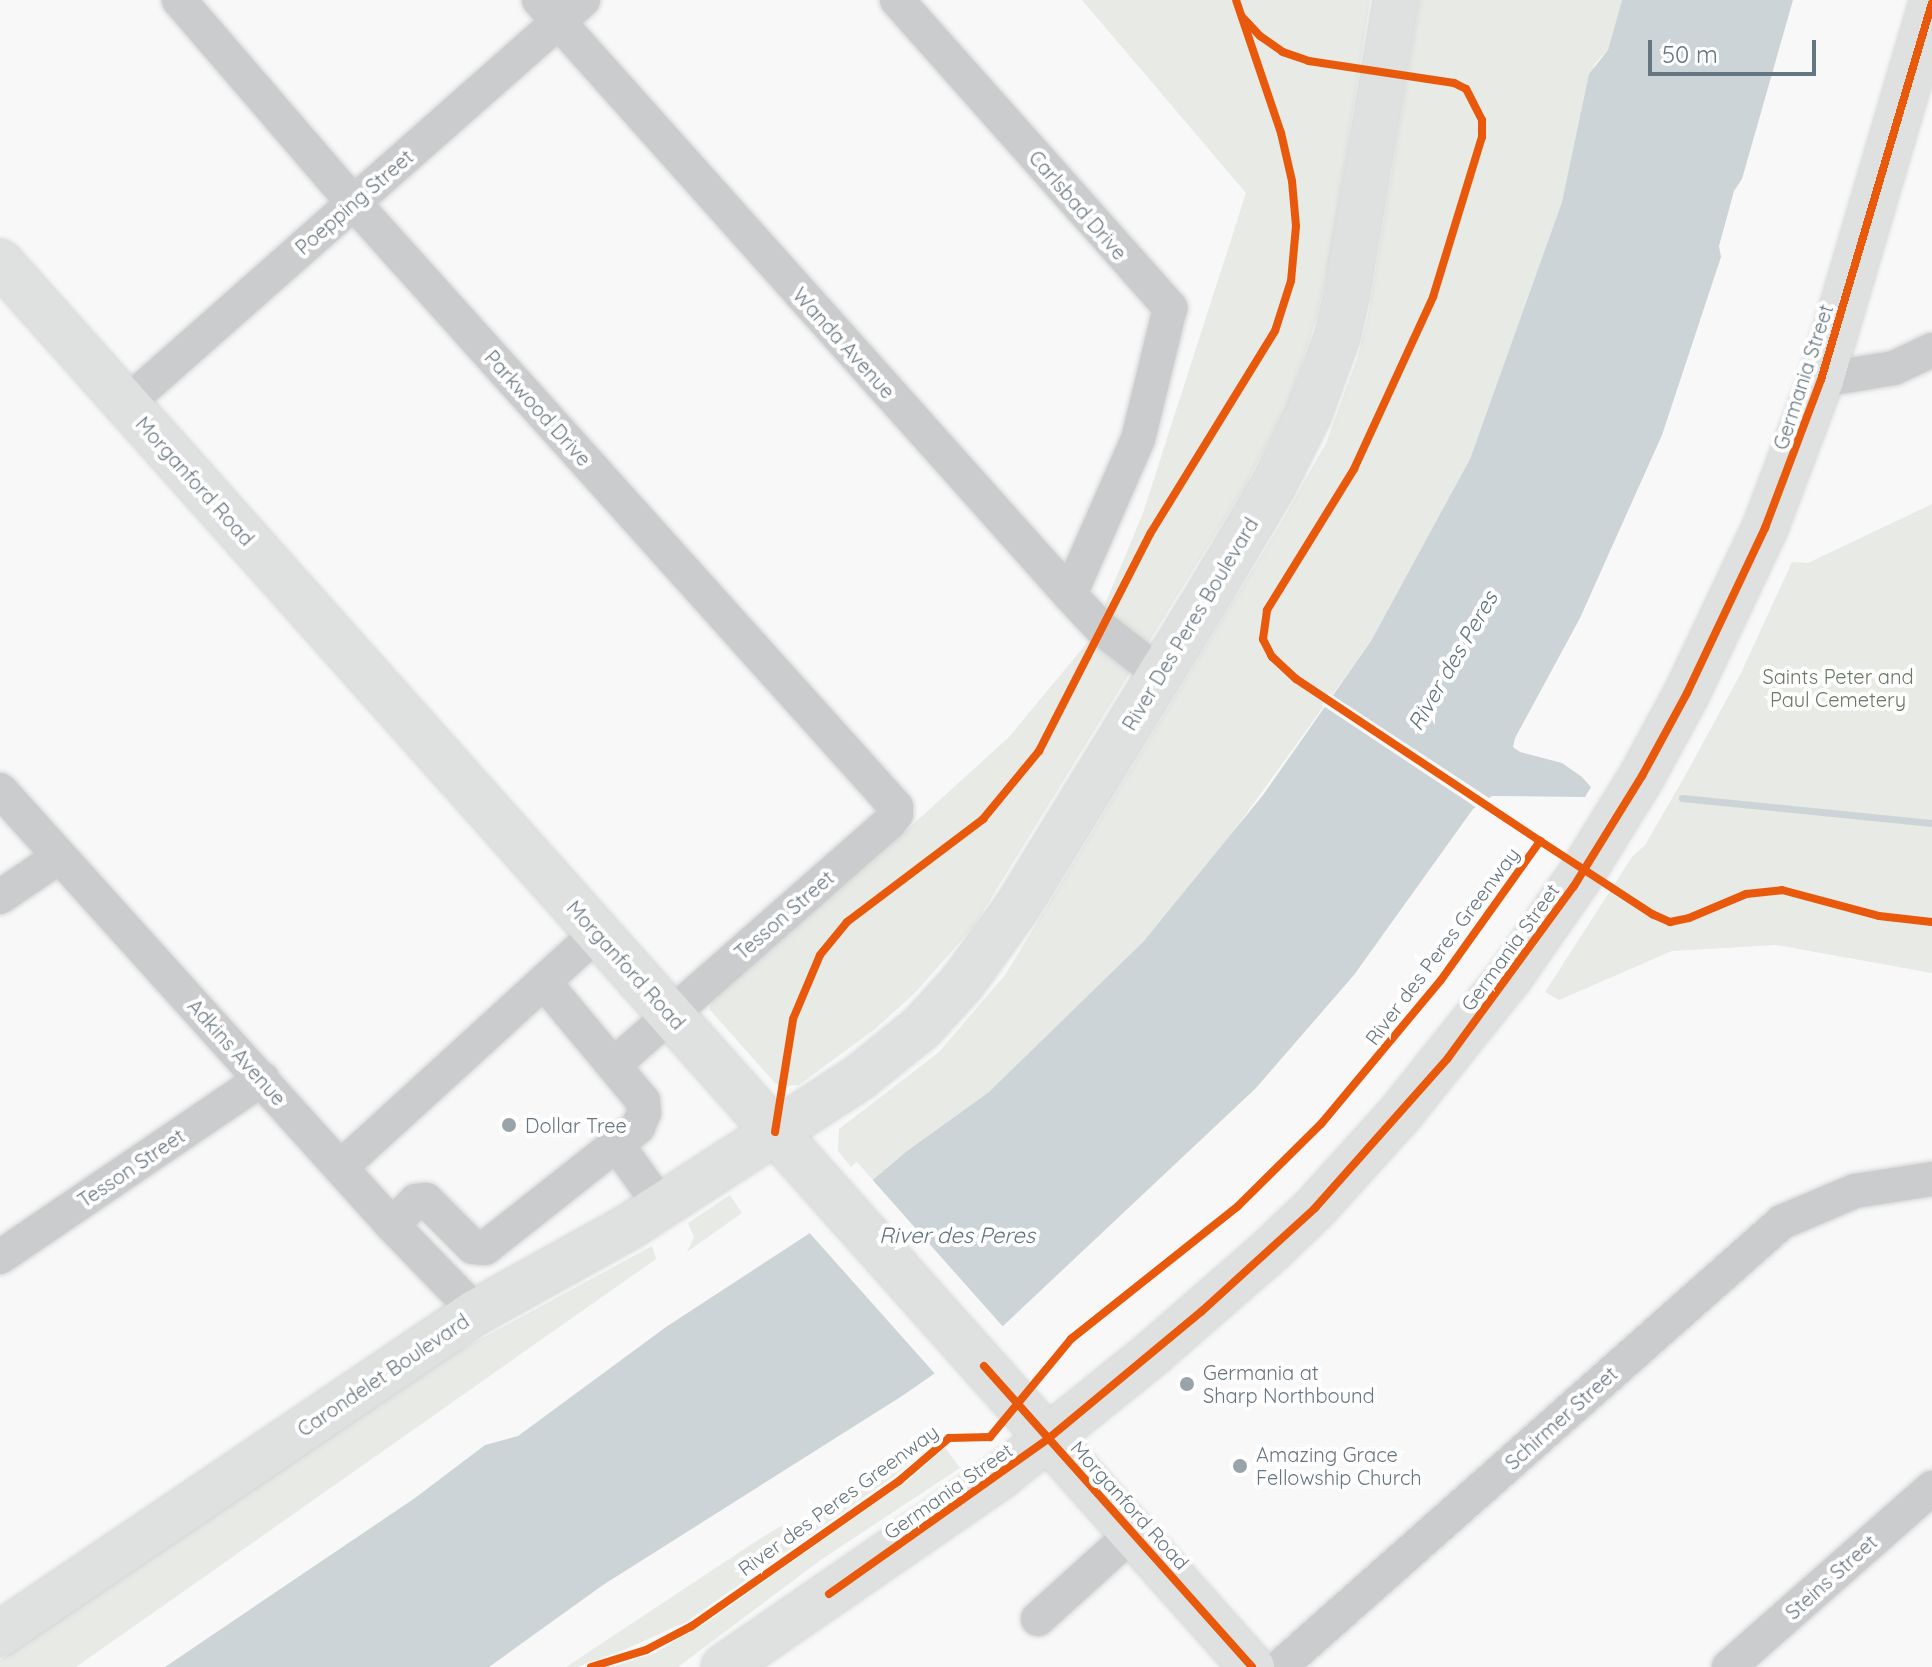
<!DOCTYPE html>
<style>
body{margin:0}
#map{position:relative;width:1932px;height:1667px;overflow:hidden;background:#f8f8f8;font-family:Quicksand,sans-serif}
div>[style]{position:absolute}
.green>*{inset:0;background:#e7eae5}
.water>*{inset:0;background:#ccd4d7}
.pier>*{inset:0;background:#f8f8f8}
.stream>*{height:7px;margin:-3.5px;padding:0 3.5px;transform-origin:3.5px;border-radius:3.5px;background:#ccd4d7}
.roads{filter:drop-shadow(0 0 2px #d4d5d6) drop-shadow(0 0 2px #d4d5d6)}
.minor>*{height:34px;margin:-17px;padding:0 17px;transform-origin:17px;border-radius:17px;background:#cbcccd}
.major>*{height:44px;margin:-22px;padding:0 22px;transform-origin:22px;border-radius:22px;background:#dfe0e0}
.cycleway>*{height:8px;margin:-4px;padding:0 4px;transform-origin:4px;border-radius:4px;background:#e8590c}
.dots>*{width:22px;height:22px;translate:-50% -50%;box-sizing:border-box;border:4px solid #fff;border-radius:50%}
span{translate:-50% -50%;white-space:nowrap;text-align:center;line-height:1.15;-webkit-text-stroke:8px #fff;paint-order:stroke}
.street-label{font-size:20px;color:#667680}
.park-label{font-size:20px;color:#697965}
.poi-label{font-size:20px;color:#667680}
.left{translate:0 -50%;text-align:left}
.water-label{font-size:22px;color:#60757a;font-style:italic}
.scale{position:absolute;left:1648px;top:40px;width:168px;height:36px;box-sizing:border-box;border:4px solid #667680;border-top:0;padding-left:10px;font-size:24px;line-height:28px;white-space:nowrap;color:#667680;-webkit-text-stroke:6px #fff;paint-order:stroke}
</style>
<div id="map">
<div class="green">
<div style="clip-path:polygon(1082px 0,1370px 0,1330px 258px,1317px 317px,1289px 402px,1245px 486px,974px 926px,914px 994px,875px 1029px,799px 1085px,783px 1086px,775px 1083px,710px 1010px,710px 999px,865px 868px,1009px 737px,1091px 638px,1143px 513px,1246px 193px)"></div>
<div style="clip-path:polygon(1420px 0,1622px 0,1608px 50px,1594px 65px,1562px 202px,1470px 459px,1371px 641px,1212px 861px,1144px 941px,1056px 1030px,989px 1092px,907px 1151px,873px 1180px,857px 1162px,851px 1167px,838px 1151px,839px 1129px,939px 1052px,1005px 975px,1281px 523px,1326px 443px,1358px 356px,1368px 316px)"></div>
<div style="clip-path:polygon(1932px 504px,1932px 973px,1776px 945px,1672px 951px,1559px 1000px,1545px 992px,1632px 857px,1645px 845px,1685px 776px,1741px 673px,1792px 562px,1808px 563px)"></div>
<div style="clip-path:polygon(730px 1195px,742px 1213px,687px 1252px,694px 1237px,688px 1223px)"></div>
<div style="clip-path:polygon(652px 1246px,656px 1259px,76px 1667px,0 1667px,0 1660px,453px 1354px)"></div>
<div style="clip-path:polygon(934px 1432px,938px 1437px,894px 1476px,686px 1622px,626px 1649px,577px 1667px,566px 1667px,761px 1538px,779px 1527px,818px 1517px)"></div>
<div style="clip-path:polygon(945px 1447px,960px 1468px,822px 1559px,678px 1667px,612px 1667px,655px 1653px,706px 1623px,915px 1475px)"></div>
</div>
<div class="water">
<div style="clip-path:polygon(1622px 0,1793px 0,1742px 179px,1734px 191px,1719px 246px,1721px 257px,1662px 435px,1580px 618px,1515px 738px,1513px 747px,1520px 752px,1562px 763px,1582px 777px,1591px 787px,1585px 797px,1492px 796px,1473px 809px,1354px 975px,1256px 1088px,1003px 1326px,902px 1396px,603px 1585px,489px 1667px,165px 1667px,415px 1498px,485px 1445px,518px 1436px,666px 1327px,810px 1233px,907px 1151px,989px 1092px,1144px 941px,1263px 795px,1371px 641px,1470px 459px,1562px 202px,1589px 74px,1608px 50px)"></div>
</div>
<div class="pier">
<div style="clip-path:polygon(1329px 693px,1492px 800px,1480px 810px,1322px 705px)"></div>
<div style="clip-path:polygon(870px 1177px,1005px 1329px,937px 1376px,807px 1230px)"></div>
</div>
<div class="stream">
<div style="left:1682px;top:798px;width:251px;rotate:5.7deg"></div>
</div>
<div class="roads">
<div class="minor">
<div style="left:179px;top:0;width:267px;rotate:49.3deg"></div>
<div style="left:353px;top:202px;width:813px;rotate:48.09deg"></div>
<div style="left:896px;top:807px;width:7px;rotate:90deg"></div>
<div style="left:896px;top:814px;width:11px;rotate:128deg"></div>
<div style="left:889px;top:823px;width:366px;rotate:138.7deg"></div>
<div style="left:539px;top:0;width:797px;rotate:48.25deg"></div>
<div style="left:1070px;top:595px;width:45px;rotate:46.8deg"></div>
<div style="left:1101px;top:628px;width:75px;rotate:37.9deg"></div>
<div style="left:897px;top:0;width:412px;rotate:48.4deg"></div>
<div style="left:1170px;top:308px;width:135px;rotate:103.7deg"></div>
<div style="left:1138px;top:439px;width:170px;rotate:113.6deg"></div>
<div style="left:1821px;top:380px;width:74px;rotate:-9.3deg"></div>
<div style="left:1894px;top:368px;width:42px;rotate:-25.3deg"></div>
<div style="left:126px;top:404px;width:610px;rotate:-41.48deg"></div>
<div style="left:0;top:790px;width:586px;rotate:47.98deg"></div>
<div style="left:392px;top:1225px;width:121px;rotate:46deg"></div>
<div style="left:0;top:897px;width:71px;rotate:-34.1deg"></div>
<div style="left:618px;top:1146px;width:74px;rotate:54.4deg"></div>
<div style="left:341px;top:1167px;width:347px;rotate:-42.4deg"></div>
<div style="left:392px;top:1225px;width:34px;rotate:-45deg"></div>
<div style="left:416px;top:1201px;width:10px;rotate:-6deg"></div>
<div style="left:426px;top:1200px;width:66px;rotate:45deg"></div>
<div style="left:473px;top:1247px;width:12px;rotate:5deg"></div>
<div style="left:485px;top:1248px;width:195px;rotate:-38.3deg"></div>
<div style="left:638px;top:1127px;width:15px;rotate:-67deg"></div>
<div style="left:644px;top:1113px;width:12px;rotate:-95deg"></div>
<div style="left:643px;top:1101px;width:155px;rotate:-129.8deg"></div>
<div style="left:0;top:1257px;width:317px;rotate:-34.2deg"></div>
<div style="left:1038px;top:1619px;width:128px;rotate:-42.2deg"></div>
<div style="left:1280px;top:1667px;width:671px;rotate:-41.56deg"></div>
<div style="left:1782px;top:1222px;width:79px;rotate:-23deg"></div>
<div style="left:1855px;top:1191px;width:78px;rotate:-8.9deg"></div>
<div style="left:1729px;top:1667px;width:271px;rotate:-41.4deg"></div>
</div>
<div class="major">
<div style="left:0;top:262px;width:1882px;rotate:48.3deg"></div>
<div style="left:0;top:1634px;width:575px;rotate:-34.08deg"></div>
<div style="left:476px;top:1312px;width:173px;rotate:-29.1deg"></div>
<div style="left:627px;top:1228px;width:278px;rotate:-32.9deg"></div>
<div style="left:860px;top:1077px;width:80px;rotate:-38.9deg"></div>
<div style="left:922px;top:1027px;width:59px;rotate:-47.7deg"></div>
<div style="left:962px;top:983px;width:95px;rotate:-54deg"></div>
<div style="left:1018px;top:906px;width:372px;rotate:-58.5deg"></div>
<div style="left:1212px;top:589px;width:122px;rotate:-59.4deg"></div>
<div style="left:1274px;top:484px;width:81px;rotate:-63.7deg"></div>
<div style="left:1310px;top:411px;width:82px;rotate:-70deg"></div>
<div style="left:1338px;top:334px;width:42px;rotate:-77.6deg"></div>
<div style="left:1347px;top:293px;width:297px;rotate:-80.5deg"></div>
<div style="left:724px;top:1667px;width:338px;rotate:-34.6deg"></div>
<div style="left:1002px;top:1475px;width:194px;rotate:-38.9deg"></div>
<div style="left:1153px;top:1353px;width:155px;rotate:-41.1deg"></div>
<div style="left:1270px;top:1251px;width:62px;rotate:-43.7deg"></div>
<div style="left:1315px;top:1208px;width:127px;rotate:-47.9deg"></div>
<div style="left:1400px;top:1114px;width:178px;rotate:-51.4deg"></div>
<div style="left:1511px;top:975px;width:128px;rotate:-55.2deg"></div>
<div style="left:1584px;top:870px;width:110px;rotate:-58.3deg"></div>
<div style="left:1642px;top:776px;width:94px;rotate:-61.5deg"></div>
<div style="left:1687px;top:693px;width:183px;rotate:-64.7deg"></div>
<div style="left:1765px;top:528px;width:158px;rotate:-69.3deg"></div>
<div style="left:1821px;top:380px;width:393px;rotate:-73.6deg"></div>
</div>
</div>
<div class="cycleway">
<div style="left:1540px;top:841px;width:134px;rotate:33.1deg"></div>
<div style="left:1652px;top:914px;width:20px;rotate:24deg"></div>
<div style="left:1670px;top:922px;width:19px;rotate:-12deg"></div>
<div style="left:1689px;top:918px;width:62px;rotate:-22.8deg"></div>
<div style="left:1746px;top:894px;width:36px;rotate:-6deg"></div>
<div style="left:1782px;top:890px;width:100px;rotate:15deg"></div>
<div style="left:1879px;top:916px;width:53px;rotate:6.5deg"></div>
<div style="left:775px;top:1132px;width:114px;rotate:-80.9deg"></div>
<div style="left:793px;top:1019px;width:69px;rotate:-67.1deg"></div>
<div style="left:820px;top:955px;width:43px;rotate:-50.7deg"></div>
<div style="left:847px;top:922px;width:171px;rotate:-37.1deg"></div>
<div style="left:983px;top:819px;width:88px;rotate:-50.5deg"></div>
<div style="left:1039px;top:751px;width:244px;rotate:-62.9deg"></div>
<div style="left:1150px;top:534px;width:238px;rotate:-58.4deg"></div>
<div style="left:1275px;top:331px;width:52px;rotate:-72.3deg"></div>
<div style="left:1291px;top:281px;width:55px;rotate:-84.8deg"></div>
<div style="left:1296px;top:226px;width:45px;rotate:-95.1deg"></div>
<div style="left:1292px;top:181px;width:49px;rotate:-102.9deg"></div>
<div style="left:1281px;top:133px;width:140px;rotate:-108.7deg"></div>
<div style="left:984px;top:1366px;width:403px;rotate:48.3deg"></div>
<div style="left:829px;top:1594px;width:270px;rotate:-35.3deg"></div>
<div style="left:1049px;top:1438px;width:199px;rotate:-39.7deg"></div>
<div style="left:1202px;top:1311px;width:153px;rotate:-42.3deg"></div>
<div style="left:1315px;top:1208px;width:200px;rotate:-48.4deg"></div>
<div style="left:1448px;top:1058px;width:213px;rotate:-53.8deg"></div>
<div style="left:1574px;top:886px;width:129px;rotate:-58.3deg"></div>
<div style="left:1642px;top:776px;width:94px;rotate:-61.5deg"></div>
<div style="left:1687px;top:693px;width:183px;rotate:-64.7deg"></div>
<div style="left:1765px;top:528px;width:158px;rotate:-69.3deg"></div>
<div style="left:1821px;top:380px;width:393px;rotate:-73.6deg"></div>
<div style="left:591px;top:1667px;width:58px;rotate:-17.2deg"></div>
<div style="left:646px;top:1650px;width:52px;rotate:-27.6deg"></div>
<div style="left:692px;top:1626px;width:253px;rotate:-35deg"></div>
<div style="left:899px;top:1481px;width:66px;rotate:-40.7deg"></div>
<div style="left:949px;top:1438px;width:41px;rotate:-1.4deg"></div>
<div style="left:990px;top:1437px;width:127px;rotate:-50.4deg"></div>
<div style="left:1071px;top:1339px;width:213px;rotate:-38.5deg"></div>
<div style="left:1238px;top:1206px;width:117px;rotate:-44.7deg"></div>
<div style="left:1321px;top:1124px;width:187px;rotate:-50.2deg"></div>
<div style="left:1441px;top:980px;width:171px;rotate:-54.5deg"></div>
<div style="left:1540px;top:841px;width:293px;rotate:-146.4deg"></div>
<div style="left:1296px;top:679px;width:33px;rotate:-137deg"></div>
<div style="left:1272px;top:657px;width:20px;rotate:-117deg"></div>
<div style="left:1263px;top:639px;width:29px;rotate:-82deg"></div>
<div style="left:1267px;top:610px;width:166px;rotate:-58.3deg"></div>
<div style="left:1354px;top:469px;width:189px;rotate:-65.3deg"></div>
<div style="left:1433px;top:297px;width:167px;rotate:-73deg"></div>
<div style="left:1482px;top:137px;width:17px;rotate:-90deg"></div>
<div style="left:1482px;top:120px;width:35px;rotate:-117deg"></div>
<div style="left:1466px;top:89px;width:13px;rotate:-153deg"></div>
<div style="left:1454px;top:83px;width:147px;rotate:-171.4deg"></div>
<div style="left:1309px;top:61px;width:28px;rotate:-161deg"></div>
<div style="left:1283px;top:52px;width:28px;rotate:-145deg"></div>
<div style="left:1260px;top:36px;width:26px;rotate:-133deg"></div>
</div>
<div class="dots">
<div style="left:509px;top:1125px;background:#99a4aa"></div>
<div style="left:1187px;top:1384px;background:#99a4aa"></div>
<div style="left:1240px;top:1466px;background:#99a4aa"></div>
</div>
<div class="street-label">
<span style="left:354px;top:202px;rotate:-41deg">Poepping Street</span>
<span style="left:1078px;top:205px;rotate:49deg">Carlsbad Drive</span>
<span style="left:844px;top:343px;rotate:48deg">Wanda Avenue</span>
<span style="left:1803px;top:377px;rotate:-72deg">Germania Street</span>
<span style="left:538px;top:408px;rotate:48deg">Parkwood Drive</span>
<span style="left:195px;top:481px;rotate:48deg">Morganford Road</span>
<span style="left:1190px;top:624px;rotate:-59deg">River Des Peres Boulevard</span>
<span style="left:784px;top:915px;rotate:-41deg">Tesson Street</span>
<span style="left:1442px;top:946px;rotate:-53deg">River des Peres Greenway</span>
<span style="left:1510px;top:947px;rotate:-54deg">Germania Street</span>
<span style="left:626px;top:965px;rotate:48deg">Morganford Road</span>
<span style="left:237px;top:1052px;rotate:48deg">Adkins Avenue</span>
<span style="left:131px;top:1168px;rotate:-34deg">Tesson Street</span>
<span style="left:383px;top:1375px;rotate:-34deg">Carondelet Boulevard</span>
<span style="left:1561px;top:1418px;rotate:-42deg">Schirmer Street</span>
<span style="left:948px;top:1491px;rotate:-35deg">Germania Street</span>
<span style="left:838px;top:1500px;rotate:-36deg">River des Peres Greenway</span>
<span style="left:1130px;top:1505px;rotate:48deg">Morganford Road</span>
<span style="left:1831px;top:1577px;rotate:-42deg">Steins Street</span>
</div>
<div class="park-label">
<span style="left:1838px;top:688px">Saints Peter and<br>Paul Cemetery</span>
</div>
<div class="poi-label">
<span class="left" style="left:525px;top:1125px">Dollar Tree</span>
<span class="left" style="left:1203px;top:1384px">Germania at<br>Sharp Northbound</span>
<span class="left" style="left:1256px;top:1466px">Amazing Grace<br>Fellowship Church</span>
</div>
<div class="water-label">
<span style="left:1453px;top:661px;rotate:-60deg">River des Peres</span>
<span style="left:957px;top:1236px">River des Peres</span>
</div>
<div class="scale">50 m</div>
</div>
